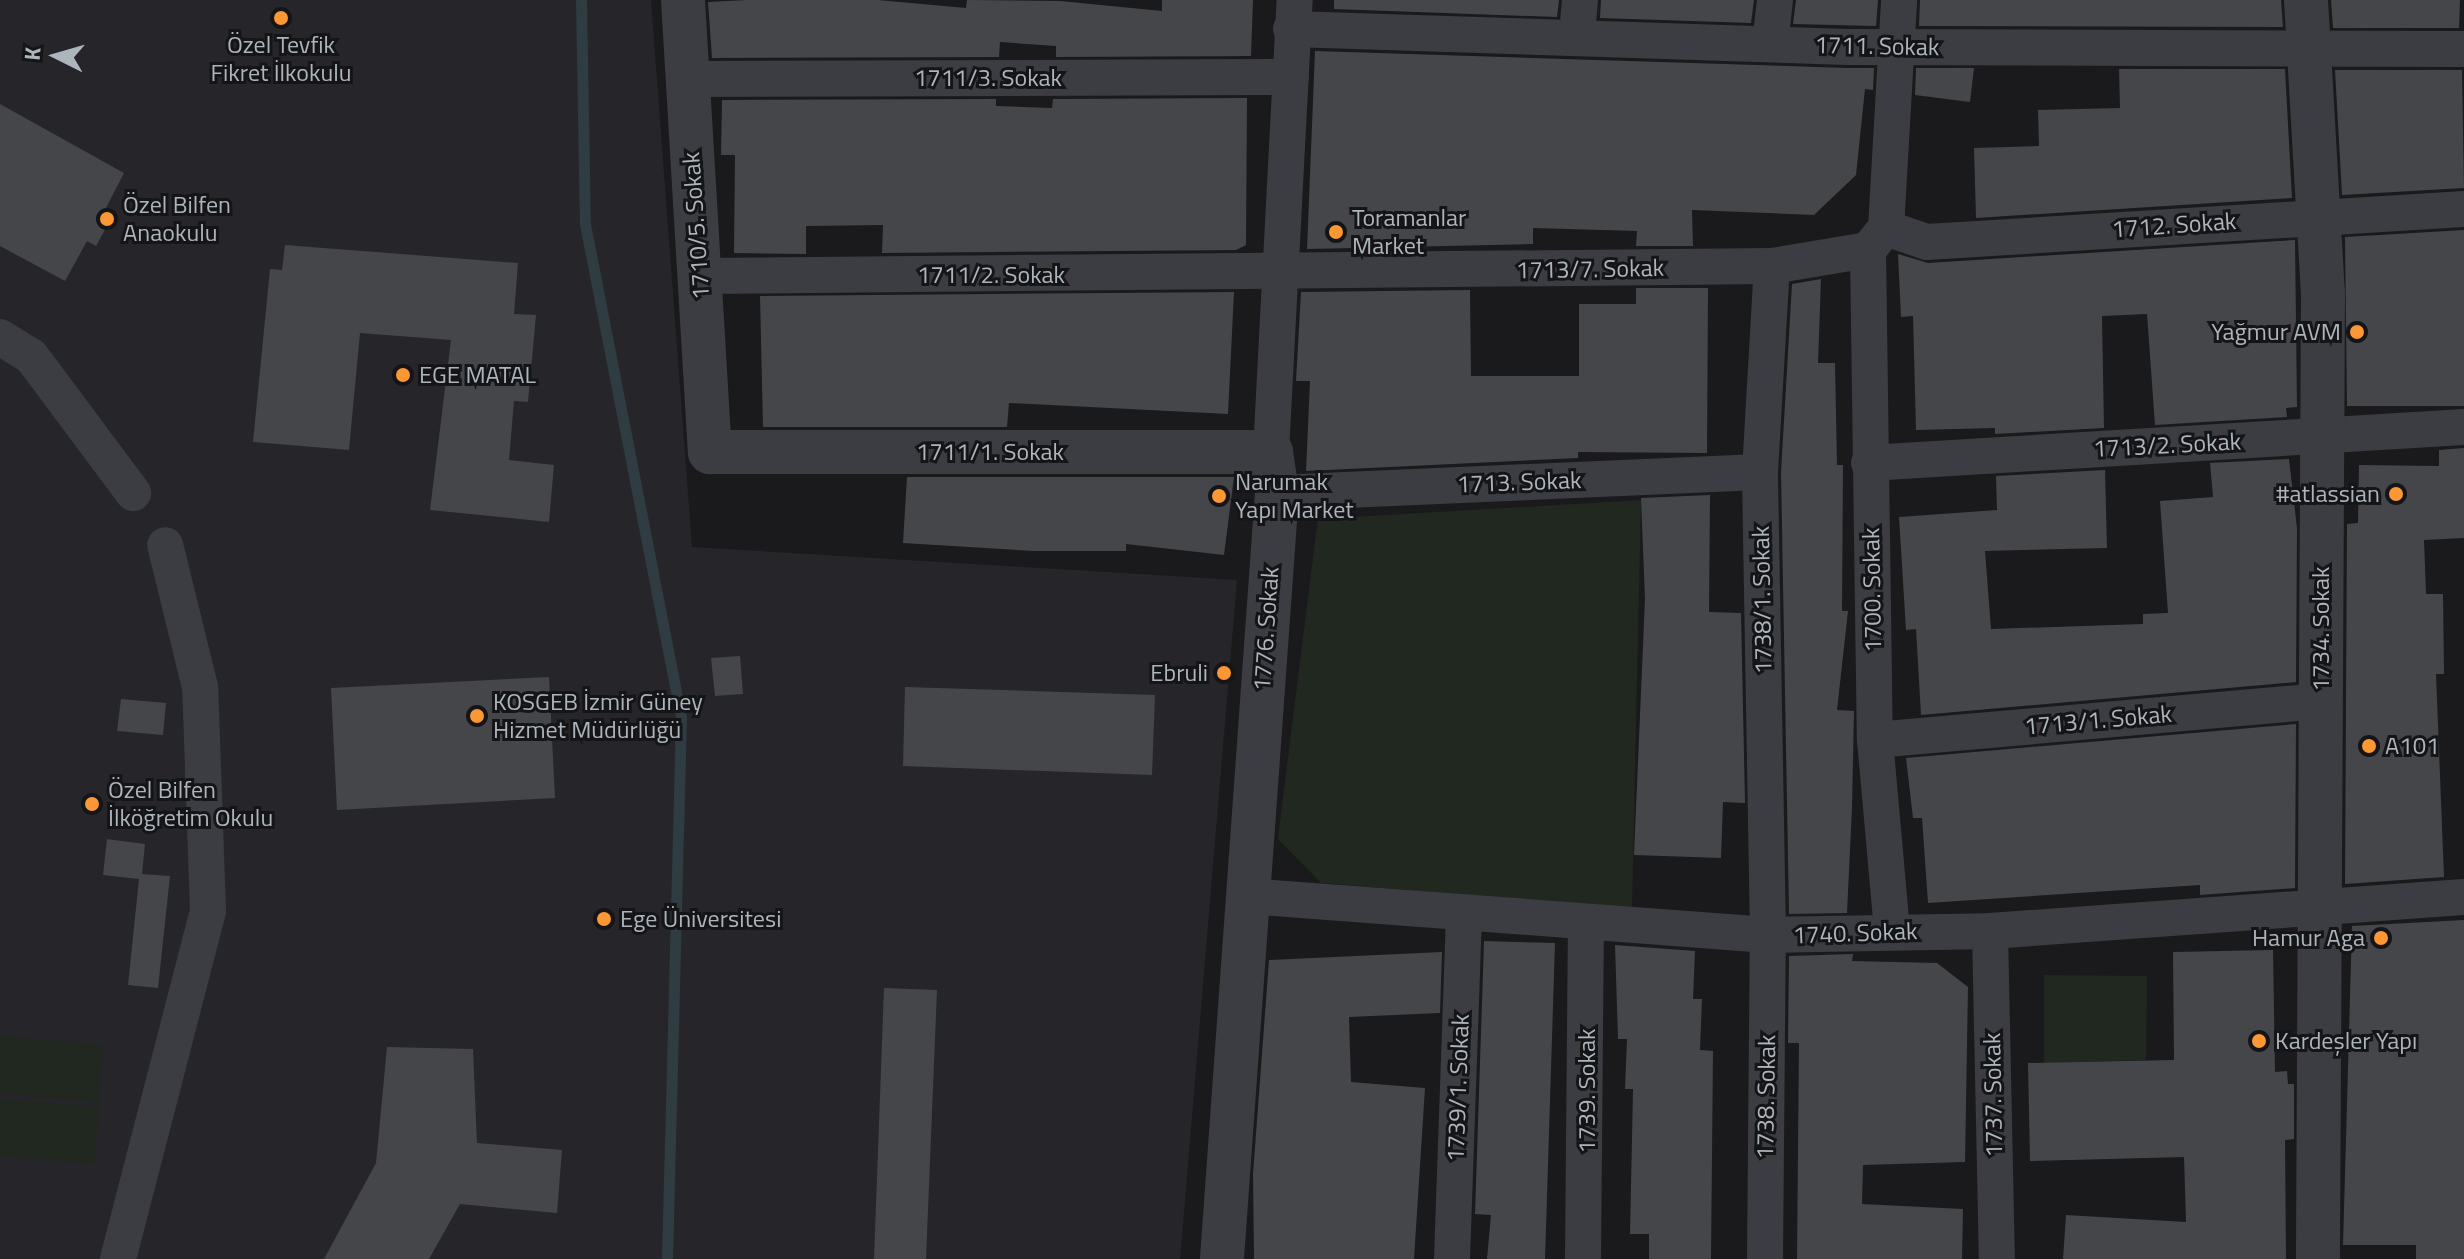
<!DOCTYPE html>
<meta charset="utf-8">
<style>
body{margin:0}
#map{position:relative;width:2464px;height:1259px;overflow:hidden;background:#1a1a1d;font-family:"Titillium Web",sans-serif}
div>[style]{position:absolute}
.built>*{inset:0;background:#26262a}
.green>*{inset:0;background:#20281f}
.stream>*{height:11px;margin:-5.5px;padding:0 5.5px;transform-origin:5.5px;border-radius:5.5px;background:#2f3c42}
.building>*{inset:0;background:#44464a}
.minor>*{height:36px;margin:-18px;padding:0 18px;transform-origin:18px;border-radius:18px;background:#3b3d42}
.tertiary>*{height:44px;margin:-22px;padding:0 22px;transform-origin:22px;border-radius:22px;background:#3b3d42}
.dots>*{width:22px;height:22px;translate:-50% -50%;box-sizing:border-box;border:4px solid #151518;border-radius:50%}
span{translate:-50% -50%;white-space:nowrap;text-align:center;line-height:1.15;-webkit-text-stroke:6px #151518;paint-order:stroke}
.poi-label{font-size:24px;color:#acb4bc}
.left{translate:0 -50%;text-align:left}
.right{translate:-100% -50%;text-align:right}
.street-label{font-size:24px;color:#acb4bc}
.north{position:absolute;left:16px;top:16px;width:80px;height:80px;-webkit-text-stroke:6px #151518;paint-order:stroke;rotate:275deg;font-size:22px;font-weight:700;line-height:32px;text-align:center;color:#acb4bc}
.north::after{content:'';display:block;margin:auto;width:28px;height:36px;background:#acb4bc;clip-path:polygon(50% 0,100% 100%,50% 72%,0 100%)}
</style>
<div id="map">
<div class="built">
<div style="clip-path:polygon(0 0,651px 0,692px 547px,1237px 580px,1180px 1259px,0 1259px)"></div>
</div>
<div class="green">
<div style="clip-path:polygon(1641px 500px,1632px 908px,1321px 883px,1278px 839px,1318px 519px)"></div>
<div style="clip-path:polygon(2044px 975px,2147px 976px,2146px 1060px,2044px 1063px)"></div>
<div style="clip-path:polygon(0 1036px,103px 1045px,98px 1102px,0 1094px)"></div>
<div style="clip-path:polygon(0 1099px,99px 1107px,94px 1164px,0 1156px)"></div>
</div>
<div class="stream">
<div style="left:581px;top:0;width:224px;rotate:89deg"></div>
<div style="left:585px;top:224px;width:502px;rotate:78.98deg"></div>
<div style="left:681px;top:717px;width:542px;rotate:91.48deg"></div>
</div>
<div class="building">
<div style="clip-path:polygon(747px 0,878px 0,966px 8px,967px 0,1060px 1px,1162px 11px,1162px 0,1253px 0,1251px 56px,1056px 57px,1056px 46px,1000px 42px,999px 57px,712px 58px,708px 2px)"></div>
<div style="clip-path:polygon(1334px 0,1559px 0,1557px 17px,1334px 9px)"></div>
<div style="clip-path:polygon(1601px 0,1754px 0,1751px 23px,1600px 18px)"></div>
<div style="clip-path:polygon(1796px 0,1878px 0,1876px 26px,1793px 24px)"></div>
<div style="clip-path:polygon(1920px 0,2281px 0,2283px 27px,1919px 26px)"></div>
<div style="clip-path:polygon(2331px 0,2460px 0,2459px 28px,2333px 28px)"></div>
<div style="clip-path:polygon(1315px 51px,1847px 68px,1874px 68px,1873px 90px,1865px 89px,1856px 175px,1814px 215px,1692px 210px,1693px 246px,1636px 246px,1637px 231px,1533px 228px,1533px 244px,1307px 249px)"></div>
<div style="clip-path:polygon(1916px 68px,1974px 68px,1970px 102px,1915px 95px)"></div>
<div style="clip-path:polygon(2119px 69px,2285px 69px,2292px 198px,1976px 218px,1974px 148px,2039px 146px,2038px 110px,2120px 108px)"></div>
<div style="clip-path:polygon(2335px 70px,2462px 70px,2464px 188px,2342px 195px)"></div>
<div style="clip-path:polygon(1247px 98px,1246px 245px,1236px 250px,882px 253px,883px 225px,806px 226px,806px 254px,734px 253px,735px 155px,721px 155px,722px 100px,996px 99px,996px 106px,1052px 108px,1053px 99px)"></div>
<div style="clip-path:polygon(0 104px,124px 173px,105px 210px,113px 215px,96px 246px,87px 241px,65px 281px,0 246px)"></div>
<div style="clip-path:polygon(2464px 230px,2464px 406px,2347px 406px,2345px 237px)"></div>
<div style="clip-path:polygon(2295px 240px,2297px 407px,2286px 408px,2287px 417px,2155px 425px,2147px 314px,2102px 316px,2104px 428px,1995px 434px,1995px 428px,1916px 430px,1913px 316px,1901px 317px,1898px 254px,1928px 263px)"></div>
<div style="clip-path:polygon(285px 245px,518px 263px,514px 314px,536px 315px,528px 402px,514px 401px,509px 460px,554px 465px,549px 522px,430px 510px,451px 340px,360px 333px,349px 450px,253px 442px,270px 269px,282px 270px)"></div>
<div style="clip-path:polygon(1821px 279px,1818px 363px,1835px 363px,1837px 465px,1843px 465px,1842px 611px,1848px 611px,1837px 710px,1854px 711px,1852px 808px,1847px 913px,1789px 914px,1781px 472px,1792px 284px)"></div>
<div style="clip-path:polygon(1636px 288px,1708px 288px,1707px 453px,1578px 452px,1578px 458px,1306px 471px,1310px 381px,1296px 381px,1301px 292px,1470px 290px,1471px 376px,1579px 376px,1579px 304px,1636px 304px)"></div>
<div style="clip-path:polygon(1234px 292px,1228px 414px,1009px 403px,1007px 427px,763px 427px,760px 296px)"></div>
<div style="clip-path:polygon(2464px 448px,2464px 538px,2424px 540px,2426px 594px,2443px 594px,2444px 674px,2436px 674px,2444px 877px,2345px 884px,2347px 524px,2358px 523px,2359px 465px,2439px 466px,2439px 450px)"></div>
<div style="clip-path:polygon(2289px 459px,2297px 528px,2296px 682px,1921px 715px,1916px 629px,1906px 630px,1899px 517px,1997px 510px,1996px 476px,2105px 470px,2107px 548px,1985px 551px,1991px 629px,2143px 624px,2143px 614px,2168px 613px,2160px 501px,2213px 497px,2210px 463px)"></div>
<div style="clip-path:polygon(907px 477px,1234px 477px,1224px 555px,1126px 544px,1126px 551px,1033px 551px,903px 543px)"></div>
<div style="clip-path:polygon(1710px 495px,1709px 612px,1741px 613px,1745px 803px,1723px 802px,1721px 858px,1634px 855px,1645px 599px,1641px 498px)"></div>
<div style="clip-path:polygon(740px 656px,743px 694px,715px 696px,711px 658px)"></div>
<div style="clip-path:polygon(549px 677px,555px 798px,337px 810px,331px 688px)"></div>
<div style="clip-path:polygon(905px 687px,1155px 695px,1152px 775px,903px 766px)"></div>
<div style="clip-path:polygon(121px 699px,166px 703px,163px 735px,117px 731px)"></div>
<div style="clip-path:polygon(2296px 724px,2295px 888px,2200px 895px,2200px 885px,1928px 903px,1922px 818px,1913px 818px,1906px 758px)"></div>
<div style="clip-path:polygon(107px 839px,145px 844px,142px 874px,170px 876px,158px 988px,128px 985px,139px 879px,103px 875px)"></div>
<div style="clip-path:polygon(2464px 920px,2464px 1259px,2416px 1259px,2416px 1245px,2343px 1245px,2352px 926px)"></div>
<div style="clip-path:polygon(1484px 941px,1555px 943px,1545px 1259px,1487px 1259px,1491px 1215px,1475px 1214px)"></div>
<div style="clip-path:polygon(1615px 945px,1695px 951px,1693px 999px,1702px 999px,1700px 1050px,1713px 1051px,1711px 1259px,1649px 1259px,1649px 1234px,1630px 1234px,1633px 1089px,1625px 1089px,1627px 1039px,1618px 1039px)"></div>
<div style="clip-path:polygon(2273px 950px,2275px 1072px,2287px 1071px,2288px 1084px,2294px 1084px,2294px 1139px,2285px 1140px,2286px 1259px,2063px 1259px,2066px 1215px,2186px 1222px,2184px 1157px,2030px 1161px,2028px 1063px,2174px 1060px,2173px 952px)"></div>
<div style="clip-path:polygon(1442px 952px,1440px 1013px,1349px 1017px,1351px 1082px,1425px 1088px,1414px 1259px,1254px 1259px,1253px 1174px,1269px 960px)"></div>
<div style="clip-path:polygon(1853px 954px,1852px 961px,1937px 963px,1968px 987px,1965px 1162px,1863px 1165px,1862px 1204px,1963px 1209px,1962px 1259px,1797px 1259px,1799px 1043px,1788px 1043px,1789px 956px)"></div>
<div style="clip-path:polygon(884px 988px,937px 990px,926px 1259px,874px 1259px)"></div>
<div style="clip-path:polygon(387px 1047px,473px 1049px,477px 1143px,562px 1150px,557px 1213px,460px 1204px,429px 1259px,324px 1259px,376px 1163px)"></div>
</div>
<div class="minor">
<div style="left:1291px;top:29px;width:557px;rotate:1.85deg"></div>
<div style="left:1848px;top:47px;width:616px;rotate:0.19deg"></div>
<div style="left:1577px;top:34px;width:34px;rotate:-85deg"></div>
<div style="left:1770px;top:44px;width:44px;rotate:-83.5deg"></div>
<div style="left:685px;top:79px;width:606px;rotate:-0.19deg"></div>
<div style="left:1886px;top:228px;width:43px;rotate:18.9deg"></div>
<div style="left:1927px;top:242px;width:538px;rotate:-3.52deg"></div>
<div style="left:1886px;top:228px;width:228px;rotate:-86.7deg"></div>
<div style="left:1868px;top:250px;width:490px;rotate:89.2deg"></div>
<div style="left:1875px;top:740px;width:191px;rotate:84.9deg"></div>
<div style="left:700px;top:276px;width:1072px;rotate:-0.53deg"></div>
<div style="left:1772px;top:266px;width:97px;rotate:-9.5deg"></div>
<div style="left:1868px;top:250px;width:28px;rotate:-51deg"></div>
<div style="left:0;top:337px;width:36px;rotate:32deg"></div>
<div style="left:31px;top:356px;width:171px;rotate:53.3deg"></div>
<div style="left:1271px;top:452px;width:453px;rotate:-87deg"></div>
<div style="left:1869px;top:463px;width:596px;rotate:-3.46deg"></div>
<div style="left:1277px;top:493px;width:483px;rotate:-2.5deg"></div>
<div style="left:1875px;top:740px;width:448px;rotate:-5deg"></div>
<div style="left:1246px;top:896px;width:523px;rotate:4.27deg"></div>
<div style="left:1768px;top:935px;width:222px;rotate:-1deg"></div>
<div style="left:1990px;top:931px;width:475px;rotate:-4.1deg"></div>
<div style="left:1990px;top:931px;width:328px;rotate:88.8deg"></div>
<div style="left:118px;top:1259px;width:359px;rotate:-75.5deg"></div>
<div style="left:208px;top:911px;width:224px;rotate:-92deg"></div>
<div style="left:200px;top:687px;width:146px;rotate:-103.8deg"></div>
<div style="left:1452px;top:1259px;width:342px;rotate:-88deg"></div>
<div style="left:1583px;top:1259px;width:336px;rotate:-89.5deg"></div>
<div style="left:1765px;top:1259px;width:324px;rotate:-89.5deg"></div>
<div style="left:1768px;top:935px;width:463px;rotate:-91deg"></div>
<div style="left:1760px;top:472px;width:206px;rotate:-86.7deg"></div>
</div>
<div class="tertiary">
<div style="left:683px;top:0;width:453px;rotate:86.6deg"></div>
<div style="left:710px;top:452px;width:561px"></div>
<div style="left:1271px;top:452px;width:41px;rotate:81.7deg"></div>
<div style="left:1277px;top:493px;width:768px;rotate:94.11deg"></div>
<div style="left:2306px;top:0;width:294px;rotate:86.7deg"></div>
<div style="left:2323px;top:294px;width:965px;rotate:90.3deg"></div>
</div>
<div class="dots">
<div style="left:281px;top:18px;background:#fb9734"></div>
<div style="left:107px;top:219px;background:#fb9734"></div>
<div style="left:1336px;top:232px;background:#fb9734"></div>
<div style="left:2357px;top:332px;background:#fb9734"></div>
<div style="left:403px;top:375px;background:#fb9734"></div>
<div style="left:2396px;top:494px;background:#fb9734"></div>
<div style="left:1219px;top:496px;background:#fb9734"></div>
<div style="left:1224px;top:673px;background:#fb9734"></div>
<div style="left:477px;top:716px;background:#fb9734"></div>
<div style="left:2369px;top:746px;background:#fb9734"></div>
<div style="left:92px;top:804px;background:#fb9734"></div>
<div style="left:604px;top:919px;background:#fb9734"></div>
<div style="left:2381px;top:938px;background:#fb9734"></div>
<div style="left:2259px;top:1041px;background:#fb9734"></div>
</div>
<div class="poi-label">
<span style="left:281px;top:59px">Özel Tevfik<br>Fikret İlkokulu</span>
<span class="left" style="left:123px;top:219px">Özel Bilfen<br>Anaokulu</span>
<span class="left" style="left:1352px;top:232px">Toramanlar<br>Market</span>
<span class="right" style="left:2341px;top:332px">Yağmur AVM</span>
<span class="left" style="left:419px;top:375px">EGE MATAL</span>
<span class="left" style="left:1235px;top:496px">Narumak<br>Yapı Market</span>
<span class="right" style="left:2380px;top:494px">#atlassian</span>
<span class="right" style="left:1208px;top:673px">Ebruli</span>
<span class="left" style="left:493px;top:716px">KOSGEB İzmir Güney<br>Hizmet Müdürlüğü</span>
<span class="left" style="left:2385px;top:746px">A101</span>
<span class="left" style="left:108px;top:804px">Özel Bilfen<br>İlköğretim Okulu</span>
<span class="left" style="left:620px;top:919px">Ege Üniversitesi</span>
<span class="right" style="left:2365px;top:938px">Hamur Aga</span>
<span class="left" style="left:2275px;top:1041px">Kardeşler Yapı</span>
</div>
<div class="street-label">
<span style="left:1877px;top:46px;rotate:1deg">1711. Sokak</span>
<span style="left:988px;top:78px">1711/3. Sokak</span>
<span style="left:2174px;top:225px;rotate:-4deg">1712. Sokak</span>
<span style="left:696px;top:226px;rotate:-94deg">1710/5. Sokak</span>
<span style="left:1590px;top:269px;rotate:-1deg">1713/7. Sokak</span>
<span style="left:991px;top:275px">1711/2. Sokak</span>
<span style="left:2167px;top:445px;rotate:-3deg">1713/2. Sokak</span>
<span style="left:990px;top:452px">1711/1. Sokak</span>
<span style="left:1519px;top:482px;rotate:-2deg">1713. Sokak</span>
<span style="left:1872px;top:590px;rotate:-91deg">1700. Sokak</span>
<span style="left:1762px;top:600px;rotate:-91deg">1738/1. Sokak</span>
<span style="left:1266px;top:629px;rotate:-86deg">1776. Sokak</span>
<span style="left:2321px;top:629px;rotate:-90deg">1734. Sokak</span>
<span style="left:2098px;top:720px;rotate:-5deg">1713/1. Sokak</span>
<span style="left:1855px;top:933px;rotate:-2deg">1740. Sokak</span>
<span style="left:1458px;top:1088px;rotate:-88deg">1739/1. Sokak</span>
<span style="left:1587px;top:1091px;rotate:-90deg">1739. Sokak</span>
<span style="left:1993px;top:1095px;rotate:-91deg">1737. Sokak</span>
<span style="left:1766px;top:1097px;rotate:-89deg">1738. Sokak</span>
</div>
<div class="north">K</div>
</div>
